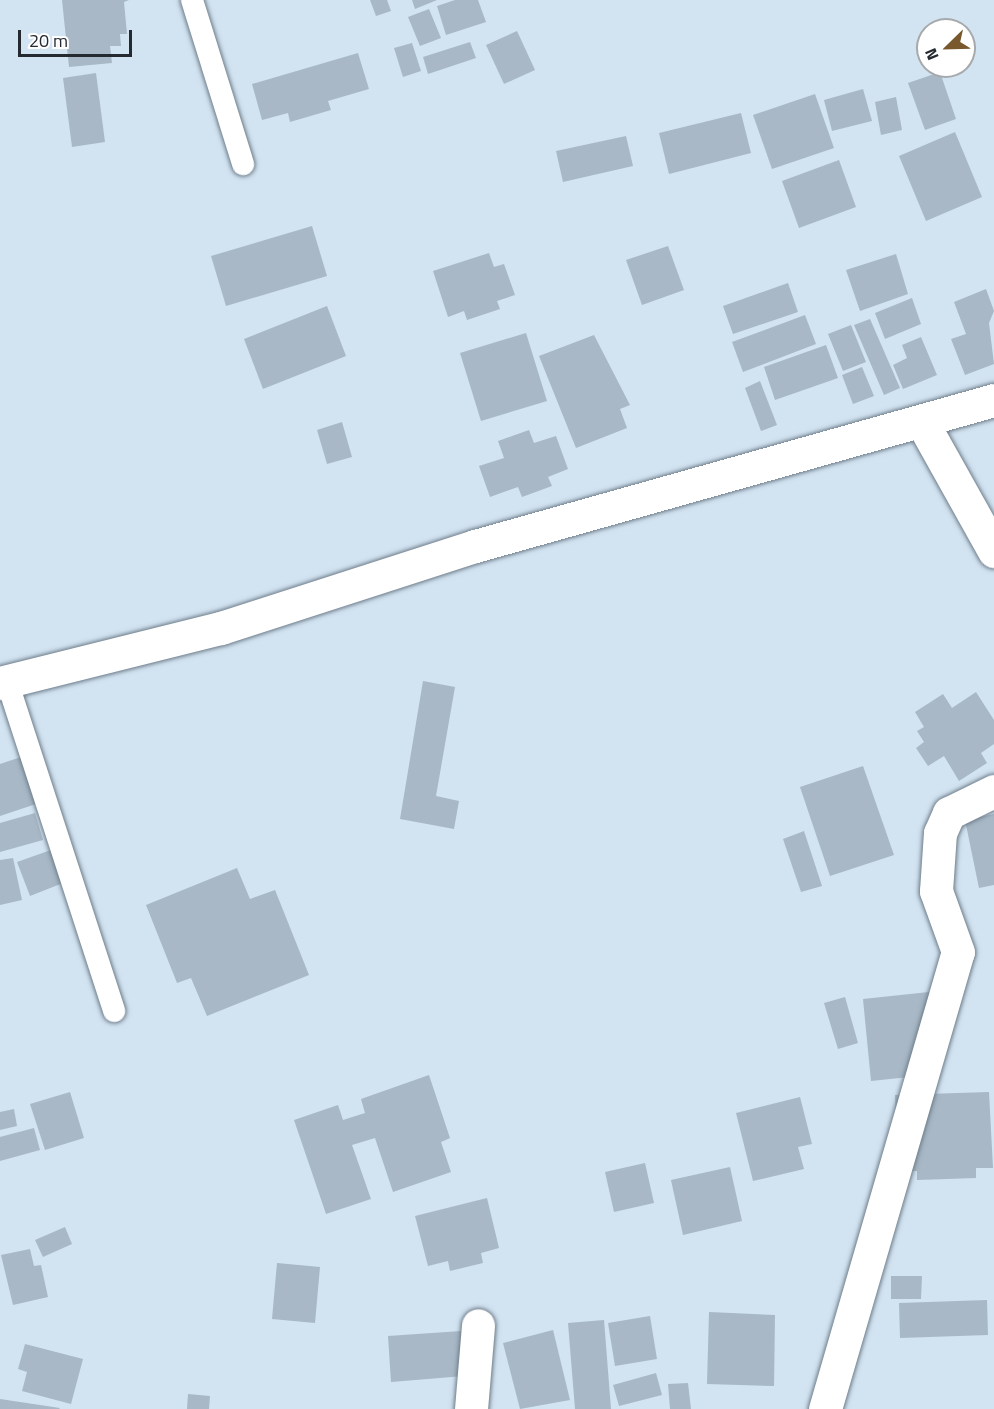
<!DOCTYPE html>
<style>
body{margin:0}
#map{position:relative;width:994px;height:1409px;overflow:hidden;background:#d2e3f1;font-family:"Titillium Web",sans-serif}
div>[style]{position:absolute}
.building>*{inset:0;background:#a8b8c6}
.roads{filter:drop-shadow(0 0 2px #6e7d8a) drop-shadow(0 0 2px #6e7d8a)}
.lane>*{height:22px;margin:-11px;padding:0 11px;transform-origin:11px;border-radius:11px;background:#fff}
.street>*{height:33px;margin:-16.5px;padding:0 16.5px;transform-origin:16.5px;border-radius:16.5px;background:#fff}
.secondary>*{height:33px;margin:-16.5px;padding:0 16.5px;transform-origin:16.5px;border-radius:16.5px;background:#fff}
span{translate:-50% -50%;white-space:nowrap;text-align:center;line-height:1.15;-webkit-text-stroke:5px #fff;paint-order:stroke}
.north{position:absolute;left:916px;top:18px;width:60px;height:60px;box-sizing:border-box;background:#fff;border:2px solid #a7aaac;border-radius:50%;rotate:247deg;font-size:16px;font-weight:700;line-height:24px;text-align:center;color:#242a30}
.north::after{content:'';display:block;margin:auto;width:21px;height:27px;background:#79582e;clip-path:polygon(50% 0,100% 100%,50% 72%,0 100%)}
.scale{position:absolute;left:18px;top:30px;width:114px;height:27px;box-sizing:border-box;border:3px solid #242a30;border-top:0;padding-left:8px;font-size:18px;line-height:21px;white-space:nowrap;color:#242a30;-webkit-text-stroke:4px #fff;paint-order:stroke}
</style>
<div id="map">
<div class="building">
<div style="clip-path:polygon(62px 0,129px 0,124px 2px,127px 34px,120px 34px,121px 46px,110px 46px,112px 63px,69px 67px)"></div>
<div style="clip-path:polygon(370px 0,387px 0,391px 11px,376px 16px)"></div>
<div style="clip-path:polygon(412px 0,437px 0,415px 9px)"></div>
<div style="clip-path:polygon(455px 0,478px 0,486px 22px,446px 35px,437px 6px)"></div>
<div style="clip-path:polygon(429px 9px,441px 38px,420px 46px,408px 17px)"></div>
<div style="clip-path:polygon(517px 31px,535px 70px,504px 84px,486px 45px)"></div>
<div style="clip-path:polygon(470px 42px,476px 58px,428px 74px,423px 57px)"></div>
<div style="clip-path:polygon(412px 43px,421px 71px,403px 77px,394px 48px)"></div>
<div style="clip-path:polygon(358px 53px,369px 89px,328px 101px,331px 110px,290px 122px,288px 113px,262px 120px,252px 84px)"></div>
<div style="clip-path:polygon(940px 72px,956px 119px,925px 130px,908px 83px)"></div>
<div style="clip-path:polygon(96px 73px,105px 142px,72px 147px,63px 78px)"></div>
<div style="clip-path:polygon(863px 89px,872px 121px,832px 131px,824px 100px)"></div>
<div style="clip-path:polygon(815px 94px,834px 148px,772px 169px,753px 115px)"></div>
<div style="clip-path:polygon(896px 97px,902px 130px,881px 135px,875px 102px)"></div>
<div style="clip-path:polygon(741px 113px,751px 153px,669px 174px,659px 133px)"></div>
<div style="clip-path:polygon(955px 132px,982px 197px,926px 221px,899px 156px)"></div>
<div style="clip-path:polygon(626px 136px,633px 166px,563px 182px,556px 151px)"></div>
<div style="clip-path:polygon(839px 160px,856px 207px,799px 228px,782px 181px)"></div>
<div style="clip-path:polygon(312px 226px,327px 276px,226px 306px,211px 256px)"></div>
<div style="clip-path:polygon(668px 246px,684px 290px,642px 305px,626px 260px)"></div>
<div style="clip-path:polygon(489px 253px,494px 267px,504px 264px,515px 295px,497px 301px,500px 309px,467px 320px,464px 311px,448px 317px,433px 271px)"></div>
<div style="clip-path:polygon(896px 254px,908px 294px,860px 311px,846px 270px)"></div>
<div style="clip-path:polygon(788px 283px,798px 312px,733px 334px,723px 306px)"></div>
<div style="clip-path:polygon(986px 289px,994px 311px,989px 323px,994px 364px,965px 375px,951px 339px,966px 334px,954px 302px)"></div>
<div style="clip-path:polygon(912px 298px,921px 324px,885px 339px,875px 313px)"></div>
<div style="clip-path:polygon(327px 306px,346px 356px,263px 389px,244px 339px)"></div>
<div style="clip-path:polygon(805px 315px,816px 344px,743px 372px,732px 342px)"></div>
<div style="clip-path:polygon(870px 319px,900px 388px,884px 395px,854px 325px)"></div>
<div style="clip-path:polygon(851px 325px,866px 362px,843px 371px,828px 334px)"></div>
<div style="clip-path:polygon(526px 333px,547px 401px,481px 421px,460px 353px)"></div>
<div style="clip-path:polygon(594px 335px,630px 405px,620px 409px,627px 428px,576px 448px,539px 356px)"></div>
<div style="clip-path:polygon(921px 337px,937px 375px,903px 389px,893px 365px,907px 358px,902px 345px)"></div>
<div style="clip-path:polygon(826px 345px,838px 378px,775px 400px,764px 367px)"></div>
<div style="clip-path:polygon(862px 367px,874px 396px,853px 404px,842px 375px)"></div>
<div style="clip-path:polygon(760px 381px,777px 425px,761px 431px,745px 388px)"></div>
<div style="clip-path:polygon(342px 422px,352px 457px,327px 464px,317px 430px)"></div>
<div style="clip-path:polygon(529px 430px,534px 443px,556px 436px,568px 469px,548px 477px,552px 486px,522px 497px,518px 487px,490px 497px,479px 466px,504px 458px,498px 441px)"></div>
<div style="clip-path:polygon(423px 681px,455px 687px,436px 796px,459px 801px,454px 829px,400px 819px)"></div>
<div style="clip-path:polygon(976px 692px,994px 720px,994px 744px,981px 753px,987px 763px,959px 781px,944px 756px,928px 766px,916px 748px,924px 742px,917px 731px,924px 727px,915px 712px,943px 694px,952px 708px)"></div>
<div style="clip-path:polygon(24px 756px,39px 803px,0 816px,0 764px)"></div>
<div style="clip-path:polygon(863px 766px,894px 855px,830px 876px,800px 787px)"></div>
<div style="clip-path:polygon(35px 813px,43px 840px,0 852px,0 823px)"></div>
<div style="clip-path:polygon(994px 814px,994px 885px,979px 888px,965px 820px)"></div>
<div style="clip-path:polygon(804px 831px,822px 886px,801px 892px,783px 839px)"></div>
<div style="clip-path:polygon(51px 850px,63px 883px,30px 896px,17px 862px)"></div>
<div style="clip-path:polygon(13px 858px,22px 900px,0 905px,0 860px)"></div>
<div style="clip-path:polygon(237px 868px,250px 899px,275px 890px,309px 975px,207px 1016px,191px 978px,177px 983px,146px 905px)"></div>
<div style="clip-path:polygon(929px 992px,938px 1074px,871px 1081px,863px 999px)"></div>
<div style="clip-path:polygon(845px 997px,858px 1043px,838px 1049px,824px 1003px)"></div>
<div style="clip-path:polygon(429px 1075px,450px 1138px,441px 1142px,451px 1172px,393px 1192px,375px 1138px,352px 1145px,371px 1199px,326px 1214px,294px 1120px,338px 1105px,343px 1120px,365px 1113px,361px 1099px)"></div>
<div style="clip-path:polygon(70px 1092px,84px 1138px,45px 1150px,30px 1104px)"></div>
<div style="clip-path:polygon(989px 1092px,993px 1168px,976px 1168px,976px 1178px,917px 1180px,917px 1171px,898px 1171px,895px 1095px)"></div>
<div style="clip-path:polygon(800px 1097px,812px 1144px,798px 1147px,804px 1169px,753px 1181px,736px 1113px)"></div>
<div style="clip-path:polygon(14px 1109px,17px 1126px,0 1130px,0 1112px)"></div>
<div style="clip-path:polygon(34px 1128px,40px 1150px,0 1161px,0 1137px)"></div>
<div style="clip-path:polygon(645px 1163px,654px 1203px,614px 1212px,605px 1172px)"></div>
<div style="clip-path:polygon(730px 1167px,742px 1221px,683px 1235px,671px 1180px)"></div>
<div style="clip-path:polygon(487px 1198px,499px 1248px,481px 1253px,483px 1263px,450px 1271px,448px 1261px,428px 1266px,415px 1216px)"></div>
<div style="clip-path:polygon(65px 1227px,72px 1244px,43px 1257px,35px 1240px)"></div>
<div style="clip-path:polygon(30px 1249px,34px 1266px,41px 1265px,48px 1297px,13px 1305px,1px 1255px)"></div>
<div style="clip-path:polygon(277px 1263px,320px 1267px,315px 1323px,272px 1319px)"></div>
<div style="clip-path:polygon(891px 1276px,922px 1276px,921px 1299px,891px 1299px)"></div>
<div style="clip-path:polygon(987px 1300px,988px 1335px,900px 1338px,899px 1303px)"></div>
<div style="clip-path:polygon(709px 1312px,775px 1315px,774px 1386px,707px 1384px)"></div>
<div style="clip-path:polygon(650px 1316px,657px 1359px,615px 1366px,608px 1323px)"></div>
<div style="clip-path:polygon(604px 1320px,611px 1409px,575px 1409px,568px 1323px)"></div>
<div style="clip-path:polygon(553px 1330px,570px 1400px,520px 1409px,503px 1343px)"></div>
<div style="clip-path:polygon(461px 1331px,464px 1376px,391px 1382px,388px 1336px)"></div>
<div style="clip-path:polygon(25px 1344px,83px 1359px,71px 1404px,22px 1391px,27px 1372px,18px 1369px)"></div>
<div style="clip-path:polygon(656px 1373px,662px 1395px,619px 1406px,613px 1385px)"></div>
<div style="clip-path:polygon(688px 1383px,691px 1409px,670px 1409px,668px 1384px)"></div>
<div style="clip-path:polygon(188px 1394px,210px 1396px,209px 1409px,187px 1409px)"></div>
<div style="clip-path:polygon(0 1399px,60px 1408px,59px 1409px,0 1409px)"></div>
</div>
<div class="roads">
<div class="lane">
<div style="left:192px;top:0;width:172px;rotate:72.7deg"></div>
<div style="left:7px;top:681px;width:347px;rotate:72deg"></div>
</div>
<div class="street">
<div style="left:922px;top:422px;width:148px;rotate:60.8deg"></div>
<div style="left:471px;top:1409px;width:84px;rotate:-85.2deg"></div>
<div style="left:825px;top:1409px;width:476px;rotate:-73.8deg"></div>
<div style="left:958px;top:952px;width:65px;rotate:-109.8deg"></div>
<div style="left:936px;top:891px;width:58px;rotate:-86.1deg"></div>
<div style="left:940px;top:833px;width:22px;rotate:-66deg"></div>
<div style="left:949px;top:813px;width:50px;rotate:-26.1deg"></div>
</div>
<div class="secondary">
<div style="left:0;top:683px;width:228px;rotate:-14deg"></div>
<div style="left:221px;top:628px;width:267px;rotate:-17.9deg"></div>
<div style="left:475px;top:546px;width:539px;rotate:-15.71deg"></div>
</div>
</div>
<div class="north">N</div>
<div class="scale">20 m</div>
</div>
